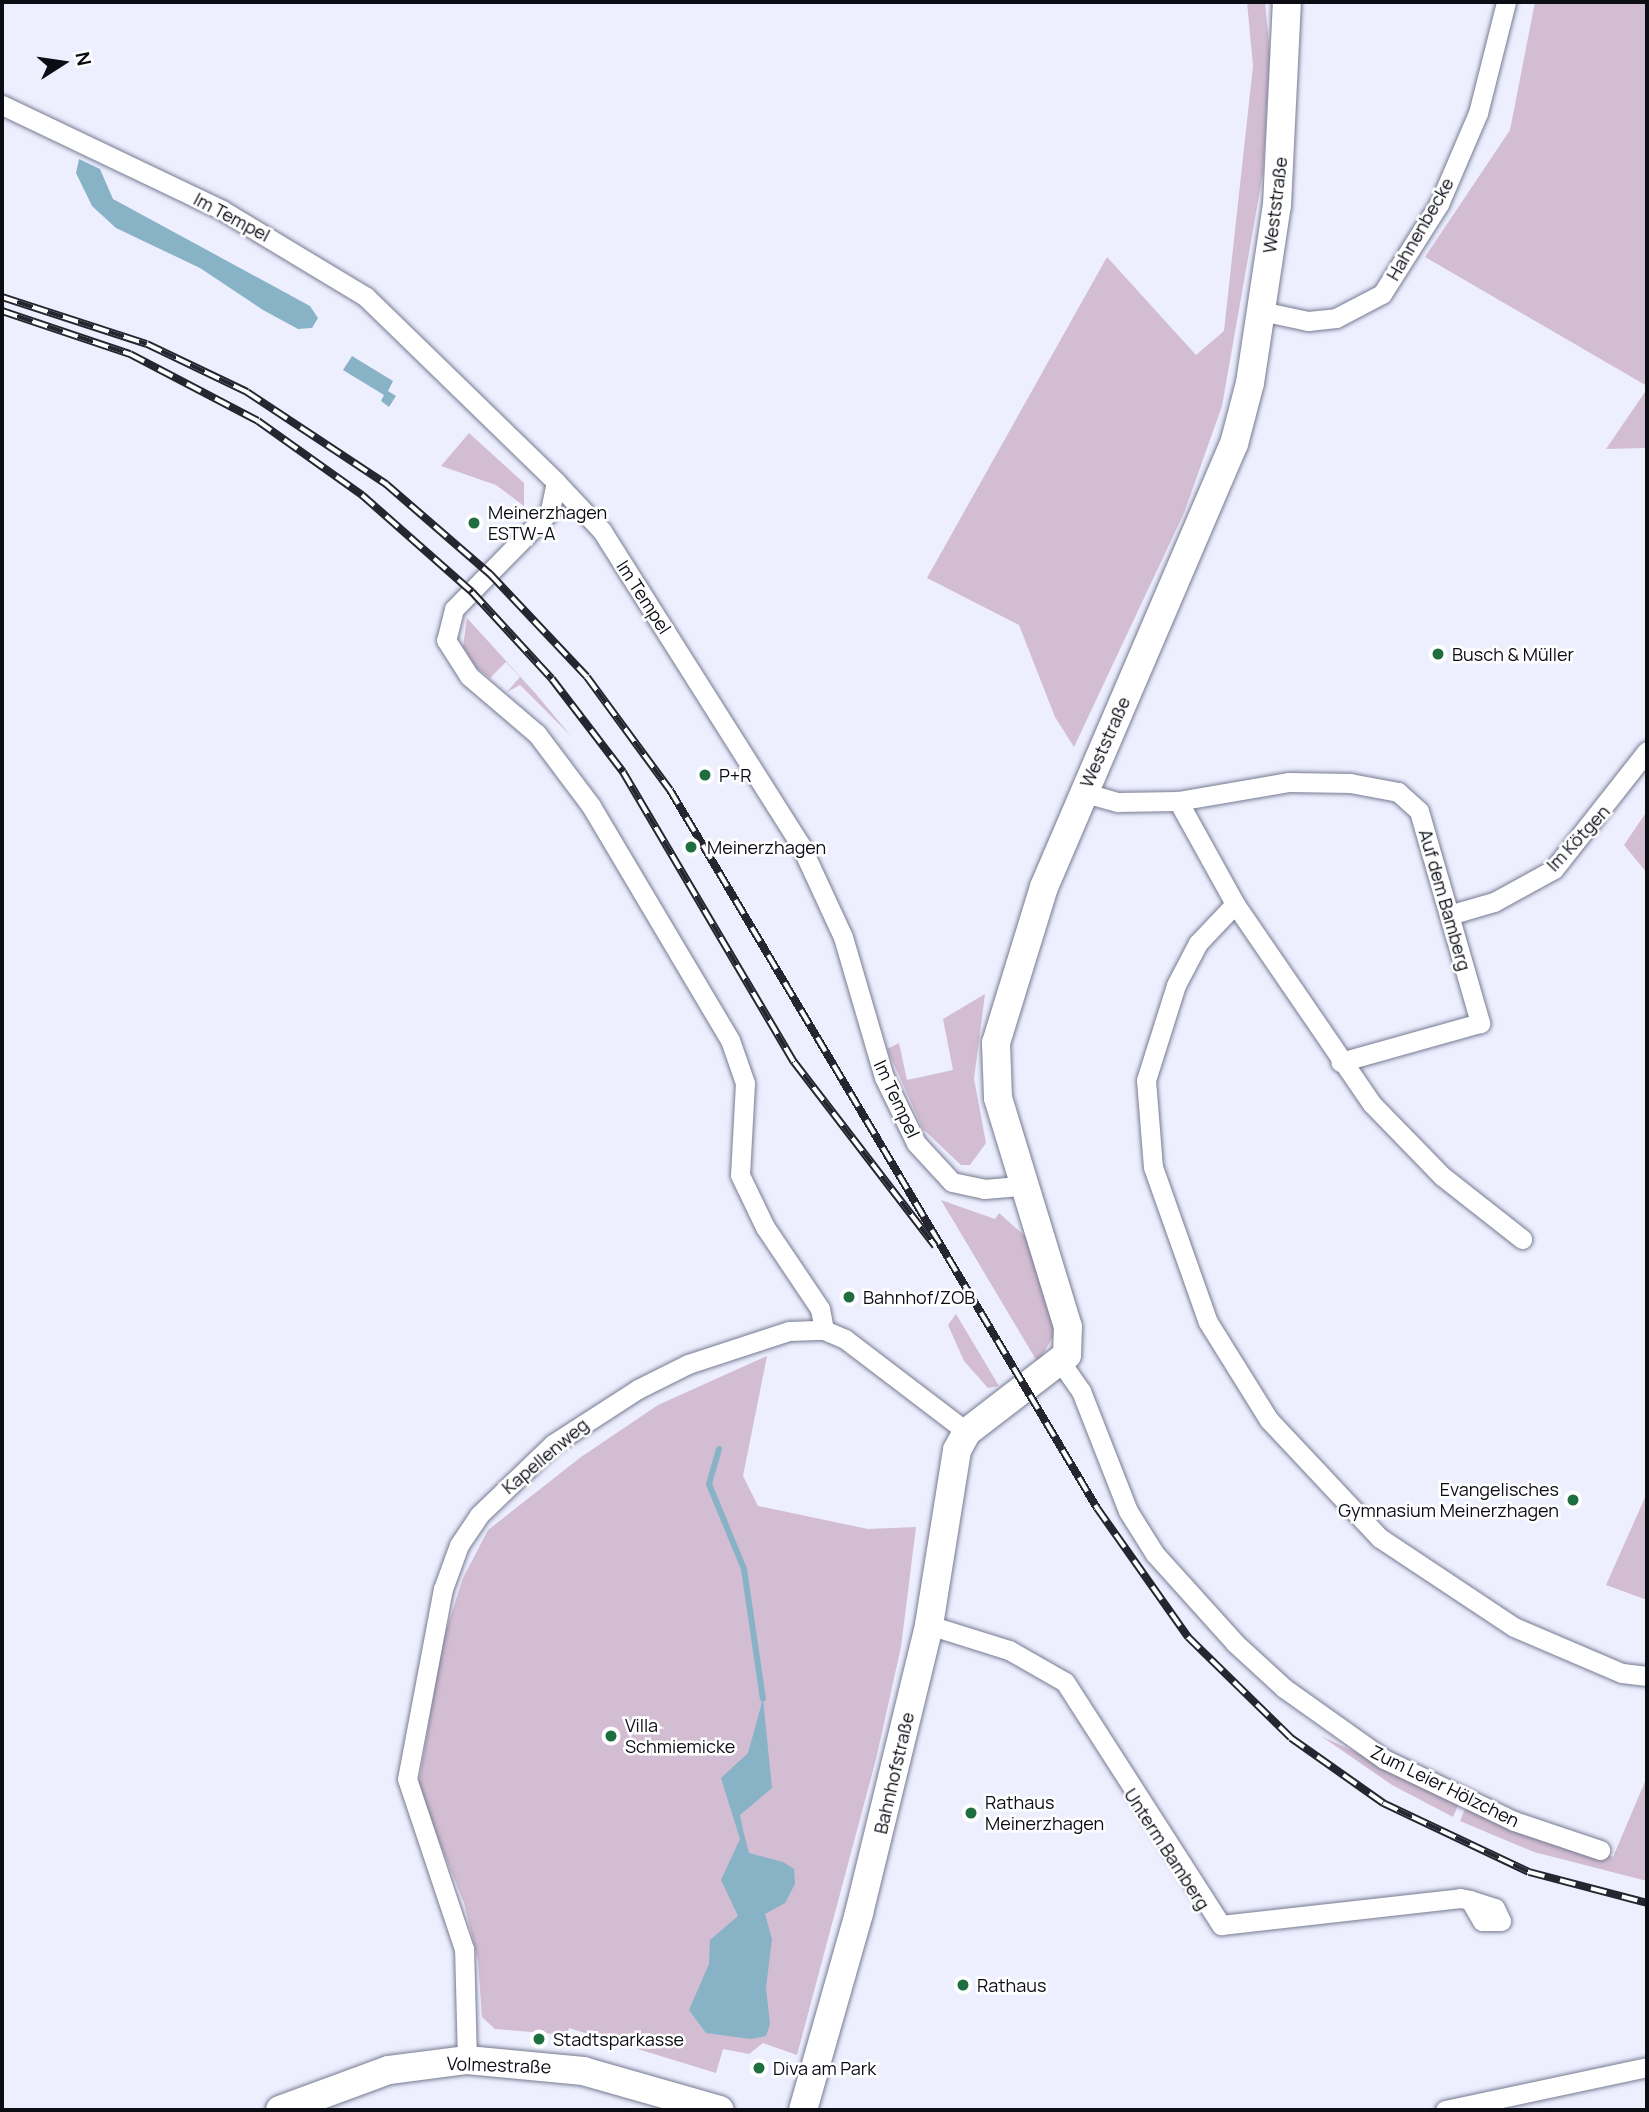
<!DOCTYPE html>
<meta charset="utf-8">
<style>
body{margin:0}
#map{position:relative;width:1649px;height:2112px;overflow:hidden;background:#edefff;font-family:Manrope,sans-serif}
div>[style]{position:absolute}
.green>*{inset:0;background:#d3bdd2}
.water>*{inset:0;background:#88b2c6}
.stream>*{height:6px;margin:-3px;padding:0 3px;transform-origin:3px;border-radius:3px;background:#88b2c6}
.roads{filter:drop-shadow(0 0 2px #777b91) drop-shadow(0 0 2px #777b91)}
.street>*{height:19px;margin:-9.5px;padding:0 9.5px;transform-origin:9.5px;border-radius:9.5px;background:#fff}
.secondary>*{height:28px;margin:-14px;padding:0 14px;transform-origin:14px;border-radius:14px;background:#fff}
.rail>*{height:8px;margin-top:-4px;transform-origin:0;background:repeating-linear-gradient(90deg,#fff 0 16px,#25262f 0 32px);box-sizing:border-box;border-block:2px solid #25262f}
.dots>*{width:19px;height:19px;translate:-50% -50%;box-sizing:border-box;border:4px solid #fff;border-radius:50%}
span{translate:-50% -50%;white-space:nowrap;text-align:center;line-height:1.15;-webkit-text-stroke:5px #fff;paint-order:stroke}
.street-label{font-size:18px;color:#0b0c14}
.poi-label{font-size:18px;color:#0b0c14}
.left{translate:0 -50%;text-align:left}
.right{translate:-100% -50%;text-align:right}
.frame{position:absolute;inset:0;border:4px solid #0b0c14;pointer-events:none}
.north{position:absolute;left:28px;top:28px;width:70px;height:70px;-webkit-text-stroke:5px #fff;paint-order:stroke;rotate:78deg;font-size:19px;font-weight:700;line-height:28px;text-align:center;color:#0b0c14}
.north::after{content:'';display:block;margin:auto;width:24px;height:32px;background:#0b0c14;clip-path:polygon(50% 0,100% 100%,50% 72%,0 100%)}
</style>
<div id="map">
<div class="green">
<div style="clip-path:polygon(1247px 2px,1265px 2px,1270px 53px,1263px 173px,1222px 406px,1184px 513px,1074px 747px,1055px 717px,1019px 625px,927px 578px,1107px 257px,1196px 355px,1224px 331px,1253px 66px)"></div>
<div style="clip-path:polygon(1535px 2px,1647px 2px,1647px 386px,1425px 257px,1510px 130px)"></div>
<div style="clip-path:polygon(1647px 389px,1647px 448px,1606px 449px)"></div>
<div style="clip-path:polygon(469px 433px,524px 483px,524px 506px,496px 485px,441px 466px)"></div>
<div style="clip-path:polygon(467px 618px,536px 694px,571px 736px,520px 685px,507px 692px,520px 677px,506px 662px,490px 678px,476px 667px,463px 647px)"></div>
<div style="clip-path:polygon(1647px 811px,1647px 873px,1624px 845px)"></div>
<div style="clip-path:polygon(985px 994px,974px 1079px,986px 1143px,970px 1165px,961px 1165px,923px 1129px,887px 1049px,899px 1043px,907px 1080px,953px 1070px,943px 1019px)"></div>
<div style="clip-path:polygon(941px 1200px,995px 1219px,999px 1213px,1026px 1237px,1055px 1333px,1038px 1363px)"></div>
<div style="clip-path:polygon(956px 1314px,999px 1386px,988px 1388px,964px 1361px,948px 1325px)"></div>
<div style="clip-path:polygon(767px 1356px,743px 1476px,758px 1506px,868px 1529px,916px 1527px,901px 1647px,876px 1759px,797px 2055px,763px 2043px,749px 2054px,723px 2049px,716px 2073px,569px 2028px,567px 2035px,495px 2029px,482px 2017px,478px 1960px,464px 1903px,418px 1789px,442px 1643px,463px 1578px,488px 1530px,581px 1457px,658px 1405px)"></div>
<div style="clip-path:polygon(1647px 1493px,1647px 1600px,1606px 1585px)"></div>
<div style="clip-path:polygon(1321px 1736px,1460px 1801px,1453px 1817px,1392px 1785px)"></div>
<div style="clip-path:polygon(1647px 1777px,1647px 1881px,1534px 1852px,1460px 1821px,1467px 1804px,1613px 1857px)"></div>
</div>
<div class="water">
<div style="clip-path:polygon(79px 159px,100px 169px,113px 199px,310px 306px,318px 318px,312px 328px,298px 329px,263px 310px,200px 268px,116px 228px,92px 206px,76px 173px)"></div>
<div style="clip-path:polygon(352px 356px,393px 381px,388px 391px,396px 396px,389px 407px,381px 401px,384px 395px,343px 370px)"></div>
<div style="clip-path:polygon(763px 1699px,772px 1788px,740px 1815px,743px 1830px,749px 1853px,783px 1862px,794px 1869px,795px 1884px,785px 1903px,765px 1914px,772px 1939px,766px 1988px,770px 2024px,766px 2036px,751px 2039px,706px 2033px,689px 2010px,709px 1964px,710px 1940px,738px 1916px,721px 1880px,740px 1839px,721px 1778px,748px 1753px)"></div>
</div>
<div class="stream">
<div style="left:719px;top:1449px;width:36px;rotate:106deg"></div>
<div style="left:709px;top:1484px;width:92px;rotate:67.6deg"></div>
<div style="left:744px;top:1569px;width:131px;rotate:81.7deg"></div>
</div>
<div class="roads">
<div class="street">
<div style="left:2px;top:105px;width:244px;rotate:25.5deg"></div>
<div style="left:222px;top:210px;width:168px;rotate:31.1deg"></div>
<div style="left:366px;top:297px;width:265px;rotate:44.2deg"></div>
<div style="left:556px;top:482px;width:67px;rotate:46.8deg"></div>
<div style="left:602px;top:531px;width:370px;rotate:57.7deg"></div>
<div style="left:800px;top:844px;width:102px;rotate:65.2deg"></div>
<div style="left:843px;top:937px;width:146px;rotate:73.7deg"></div>
<div style="left:884px;top:1077px;width:73px;rotate:64.1deg"></div>
<div style="left:916px;top:1143px;width:53px;rotate:47.3deg"></div>
<div style="left:952px;top:1182px;width:33px;rotate:12deg"></div>
<div style="left:984px;top:1189px;width:38px;rotate:-5deg"></div>
<div style="left:1261px;top:311px;width:48px;rotate:12deg"></div>
<div style="left:1308px;top:321px;width:28px;rotate:-6deg"></div>
<div style="left:1336px;top:318px;width:52px;rotate:-27.6deg"></div>
<div style="left:1382px;top:294px;width:107px;rotate:-57.7deg"></div>
<div style="left:1439px;top:204px;width:99px;rotate:-66.8deg"></div>
<div style="left:1478px;top:113px;width:114px;rotate:-75.8deg"></div>
<div style="left:556px;top:482px;width:30px;rotate:102deg"></div>
<div style="left:550px;top:511px;width:137px;rotate:134.4deg"></div>
<div style="left:454px;top:609px;width:32px;rotate:104deg"></div>
<div style="left:446px;top:640px;width:43px;rotate:57.4deg"></div>
<div style="left:469px;top:676px;width:89px;rotate:40.5deg"></div>
<div style="left:537px;top:734px;width:90px;rotate:53.1deg"></div>
<div style="left:591px;top:806px;width:272px;rotate:59.3deg"></div>
<div style="left:730px;top:1040px;width:46px;rotate:70.8deg"></div>
<div style="left:745px;top:1083px;width:92px;rotate:93.1deg"></div>
<div style="left:740px;top:1175px;width:58px;rotate:64.3deg"></div>
<div style="left:765px;top:1227px;width:99px;rotate:56.1deg"></div>
<div style="left:820px;top:1309px;width:21px;rotate:79deg"></div>
<div style="left:1082px;top:792px;width:37px;rotate:16deg"></div>
<div style="left:1118px;top:802px;width:60px;rotate:-1deg"></div>
<div style="left:1178px;top:801px;width:113px;rotate:-9.7deg"></div>
<div style="left:1289px;top:782px;width:61px;rotate:0.9deg"></div>
<div style="left:1350px;top:783px;width:49px;rotate:10.6deg"></div>
<div style="left:1398px;top:792px;width:28px;rotate:42deg"></div>
<div style="left:1419px;top:811px;width:221px;rotate:73.9deg"></div>
<div style="left:1480px;top:1023px;width:145px;rotate:164.4deg"></div>
<div style="left:1178px;top:801px;width:118px;rotate:61deg"></div>
<div style="left:1235px;top:904px;width:242px;rotate:55.6deg"></div>
<div style="left:1372px;top:1104px;width:100px;rotate:45.8deg"></div>
<div style="left:1442px;top:1176px;width:102px;rotate:38.2deg"></div>
<div style="left:1235px;top:904px;width:54px;rotate:133.5deg"></div>
<div style="left:1198px;top:943px;width:47px;rotate:117.6deg"></div>
<div style="left:1176px;top:985px;width:100px;rotate:107.5deg"></div>
<div style="left:1146px;top:1080px;width:87px;rotate:85.4deg"></div>
<div style="left:1153px;top:1167px;width:164px;rotate:70.5deg"></div>
<div style="left:1208px;top:1322px;width:115px;rotate:58.1deg"></div>
<div style="left:1269px;top:1420px;width:162px;rotate:46.8deg"></div>
<div style="left:1380px;top:1538px;width:161px;rotate:33.6deg"></div>
<div style="left:1514px;top:1627px;width:117px;rotate:23.1deg"></div>
<div style="left:1622px;top:1673px;width:25px;rotate:7deg"></div>
<div style="left:1449px;top:915px;width:47px;rotate:-16.1deg"></div>
<div style="left:1494px;top:902px;width:68px;rotate:-28.8deg"></div>
<div style="left:1554px;top:869px;width:150px;rotate:-51.8deg"></div>
<div style="left:1062px;top:1364px;width:33px;rotate:55deg"></div>
<div style="left:1081px;top:1391px;width:129px;rotate:68.6deg"></div>
<div style="left:1128px;top:1511px;width:51px;rotate:57.9deg"></div>
<div style="left:1155px;top:1554px;width:120px;rotate:48deg"></div>
<div style="left:1235px;top:1643px;width:67px;rotate:42.6deg"></div>
<div style="left:1284px;top:1688px;width:123px;rotate:35.4deg"></div>
<div style="left:1384px;top:1759px;width:144px;rotate:25.5deg"></div>
<div style="left:1514px;top:1821px;width:91px;rotate:18.6deg"></div>
<div style="left:929px;top:1625px;width:84px;rotate:17.4deg"></div>
<div style="left:1009px;top:1650px;width:64px;rotate:29.7deg"></div>
<div style="left:1065px;top:1682px;width:289px;rotate:57.3deg"></div>
<div style="left:1221px;top:1925px;width:241px;rotate:-6.4deg"></div>
<div style="left:1460px;top:1898px;width:10px;rotate:11deg"></div>
<div style="left:1470px;top:1900px;width:26px;rotate:18deg"></div>
<div style="left:1495px;top:1908px;width:14px;rotate:65deg"></div>
<div style="left:1501px;top:1921px;width:19px;rotate:180deg"></div>
<div style="left:1482px;top:1921px;width:24px;rotate:-120deg"></div>
<div style="left:467px;top:2060px;width:111px;rotate:-91.5deg"></div>
<div style="left:464px;top:1949px;width:179px;rotate:-108.5deg"></div>
<div style="left:407px;top:1779px;width:193px;rotate:-79.3deg"></div>
<div style="left:443px;top:1589px;width:47px;rotate:-70deg"></div>
<div style="left:459px;top:1545px;width:36px;rotate:-56deg"></div>
<div style="left:479px;top:1515px;width:103px;rotate:-43.8deg"></div>
<div style="left:553px;top:1444px;width:101px;rotate:-32.9deg"></div>
<div style="left:638px;top:1389px;width:56px;rotate:-26.6deg"></div>
<div style="left:688px;top:1364px;width:106px;rotate:-18.1deg"></div>
<div style="left:789px;top:1331px;width:35px;rotate:-2deg"></div>
<div style="left:824px;top:1330px;width:23px;rotate:23deg"></div>
<div style="left:845px;top:1339px;width:153px;rotate:37.3deg"></div>
<div style="left:1445px;top:2110px;width:207px;rotate:-12deg"></div>
</div>
<div class="secondary">
<div style="left:280px;top:2110px;width:116px;rotate:-20.2deg"></div>
<div style="left:389px;top:2070px;width:79px;rotate:-7.3deg"></div>
<div style="left:467px;top:2060px;width:117px;rotate:5.4deg"></div>
<div style="left:583px;top:2071px;width:142px;rotate:15.9deg"></div>
<div style="left:803px;top:2110px;width:205px;rotate:-74.1deg"></div>
<div style="left:859px;top:1913px;width:296px;rotate:-76.3deg"></div>
<div style="left:929px;top:1625px;width:177px;rotate:-80.9deg"></div>
<div style="left:957px;top:1450px;width:21px;rotate:-61deg"></div>
<div style="left:967px;top:1432px;width:126px;rotate:-37.6deg"></div>
<div style="left:1067px;top:1355px;width:28px;rotate:-88deg"></div>
<div style="left:1068px;top:1327px;width:239px;rotate:-107deg"></div>
<div style="left:998px;top:1098px;width:55px;rotate:-92.1deg"></div>
<div style="left:996px;top:1043px;width:163px;rotate:-72.9deg"></div>
<div style="left:1044px;top:887px;width:482px;rotate:-66.8deg"></div>
<div style="left:1234px;top:444px;width:63px;rotate:-75.3deg"></div>
<div style="left:1250px;top:383px;width:180px;rotate:-81.4deg"></div>
<div style="left:1277px;top:205px;width:203px;rotate:-87.2deg"></div>
</div>
</div>
<div class="rail">
<div style="left:2px;top:297px;width:152px;rotate:18deg"></div>
<div style="left:147px;top:344px;width:111px;rotate:25.6deg"></div>
<div style="left:247px;top:392px;width:167px;rotate:33.5deg"></div>
<div style="left:386px;top:484px;width:138px;rotate:40.9deg"></div>
<div style="left:490px;top:574px;width:141px;rotate:46.7deg"></div>
<div style="left:587px;top:677px;width:140px;rotate:53.7deg"></div>
<div style="left:670px;top:790px;width:835px;rotate:59.26deg"></div>
<div style="left:1097px;top:1508px;width:158px;rotate:54.8deg"></div>
<div style="left:1188px;top:1637px;width:144px;rotate:44.4deg"></div>
<div style="left:1291px;top:1738px;width:113px;rotate:35.2deg"></div>
<div style="left:1383px;top:1803px;width:161px;rotate:25.3deg"></div>
<div style="left:1529px;top:1872px;width:122px;rotate:14.7deg"></div>
<div style="left:2px;top:311px;width:135px;rotate:18.6deg"></div>
<div style="left:130px;top:354px;width:144px;rotate:27.6deg"></div>
<div style="left:258px;top:421px;width:128px;rotate:35.4deg"></div>
<div style="left:362px;top:495px;width:147px;rotate:41.4deg"></div>
<div style="left:472px;top:592px;width:118px;rotate:47.4deg"></div>
<div style="left:552px;top:679px;width:117px;rotate:52.6deg"></div>
<div style="left:623px;top:772px;width:337px;rotate:59.5deg"></div>
<div style="left:794px;top:1062px;width:232px;rotate:52.5deg"></div>
</div>
<div class="dots">
<div style="left:474px;top:523px;background:#1e6e3f"></div>
<div style="left:1438px;top:654px;background:#1e6e3f"></div>
<div style="left:705px;top:775px;background:#1e6e3f"></div>
<div style="left:691px;top:847px;background:#1e6e3f"></div>
<div style="left:849px;top:1297px;background:#1e6e3f"></div>
<div style="left:1573px;top:1500px;background:#1e6e3f"></div>
<div style="left:611px;top:1736px;background:#1e6e3f"></div>
<div style="left:971px;top:1813px;background:#1e6e3f"></div>
<div style="left:963px;top:1985px;background:#1e6e3f"></div>
<div style="left:539px;top:2039px;background:#1e6e3f"></div>
<div style="left:759px;top:2068px;background:#1e6e3f"></div>
</div>
<div class="street-label">
<span style="left:1275px;top:205px;rotate:-83deg">Weststraße</span>
<span style="left:232px;top:217px;rotate:28deg">Im Tempel</span>
<span style="left:1420px;top:229px;rotate:-60deg">Hahnenbecke</span>
<span style="left:644px;top:597px;rotate:57deg">Im Tempel</span>
<span style="left:1105px;top:742px;rotate:-66deg">Weststraße</span>
<span style="left:1578px;top:838px;rotate:-47deg">Im Kötgen</span>
<span style="left:1445px;top:900px;rotate:74deg">Auf dem Bamberg</span>
<span style="left:897px;top:1099px;rotate:65deg">Im Tempel</span>
<span style="left:545px;top:1456px;rotate:-40deg">Kapellenweg</span>
<span style="left:894px;top:1773px;rotate:-77deg">Bahnhofstraße</span>
<span style="left:1445px;top:1786px;rotate:26deg">Zum Leier Hölzchen</span>
<span style="left:1167px;top:1849px;rotate:57deg">Unterm Bamberg</span>
<span style="left:499px;top:2065px;rotate:2deg">Volmestraße</span>
</div>
<div class="poi-label">
<span class="left" style="left:488px;top:523px">Meinerzhagen<br>ESTW-A</span>
<span class="left" style="left:1452px;top:654px">Busch &amp; Müller</span>
<span class="left" style="left:719px;top:775px">P+R</span>
<span class="left" style="left:707px;top:847px">Meinerzhagen</span>
<span class="left" style="left:863px;top:1297px">Bahnhof/ZOB</span>
<span class="right" style="left:1559px;top:1500px">Evangelisches<br>Gymnasium Meinerzhagen</span>
<span class="left" style="left:625px;top:1736px">Villa<br>Schmiemicke</span>
<span class="left" style="left:985px;top:1813px">Rathaus<br>Meinerzhagen</span>
<span class="left" style="left:977px;top:1985px">Rathaus</span>
<span class="left" style="left:553px;top:2039px">Stadtsparkasse</span>
<span class="left" style="left:773px;top:2068px">Diva am Park</span>
</div>
<div class="frame"></div>
<div class="north">N</div>
</div>
